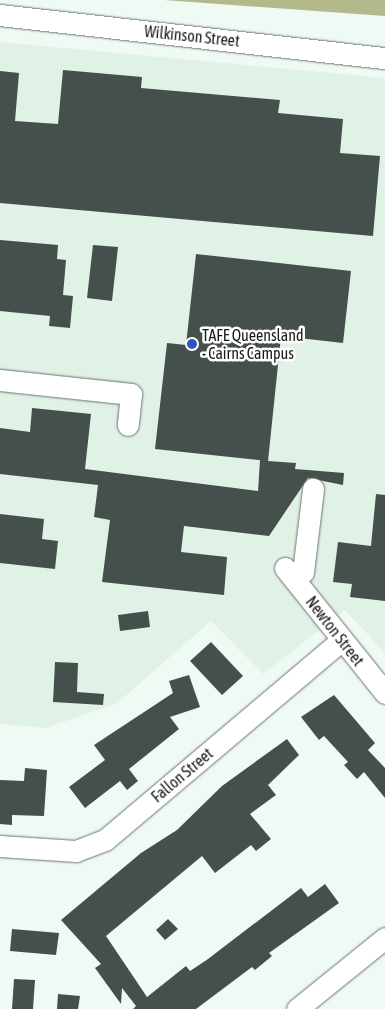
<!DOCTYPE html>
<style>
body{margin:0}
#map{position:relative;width:385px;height:1009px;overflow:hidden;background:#f0faf4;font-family:"Asap Condensed",sans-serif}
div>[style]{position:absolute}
.built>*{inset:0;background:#e0f1e6}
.forest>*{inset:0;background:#b3b98b}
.building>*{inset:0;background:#454f4c}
.roads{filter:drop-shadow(0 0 1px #6b746e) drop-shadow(0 0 1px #6b746e)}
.minor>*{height:21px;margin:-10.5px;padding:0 10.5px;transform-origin:10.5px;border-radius:10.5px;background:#fff}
.dots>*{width:14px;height:14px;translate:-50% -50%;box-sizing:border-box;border:2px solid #fff;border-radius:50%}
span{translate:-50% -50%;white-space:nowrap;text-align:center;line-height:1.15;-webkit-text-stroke:5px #fff;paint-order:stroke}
.street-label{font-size:16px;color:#191c1a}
.poi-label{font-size:16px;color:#191c1a}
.left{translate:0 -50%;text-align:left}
</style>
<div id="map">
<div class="built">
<div style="clip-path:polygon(0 42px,385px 78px,385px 653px,345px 610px,263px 674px,211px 621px,116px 704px,45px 728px,0 724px)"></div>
</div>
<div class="forest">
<div style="clip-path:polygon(164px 0,385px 0,385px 16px)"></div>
</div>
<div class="building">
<div style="clip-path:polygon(63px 70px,142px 77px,141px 88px,280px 100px,278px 113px,343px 119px,340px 153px,380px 156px,373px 236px,0 203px,0 71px,19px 73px,15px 121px,58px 124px)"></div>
<div style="clip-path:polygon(0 240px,58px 245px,57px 259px,66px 260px,63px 295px,73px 296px,70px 328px,49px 326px,50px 316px,0 311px)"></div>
<div style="clip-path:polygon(93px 245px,118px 247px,112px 301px,87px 298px)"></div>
<div style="clip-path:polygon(196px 254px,351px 271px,343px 343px,281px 336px,268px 461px,296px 463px,295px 469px,344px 473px,343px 485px,308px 478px,269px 536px,184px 526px,181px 552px,227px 557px,224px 595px,102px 582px,110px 520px,94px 517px,98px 485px,0 474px,0 428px,30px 432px,32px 408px,91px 414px,85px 469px,258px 491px,260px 460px,267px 461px,155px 449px,167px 343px,186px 345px)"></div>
<div style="clip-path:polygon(376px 494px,385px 495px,385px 601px,350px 597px,352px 584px,333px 582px,338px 542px,371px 546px)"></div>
<div style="clip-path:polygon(0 514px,44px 519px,42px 539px,58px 541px,55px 569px,0 563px)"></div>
<div style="clip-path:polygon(148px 611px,150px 627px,120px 631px,118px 615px)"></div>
<div style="clip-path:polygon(211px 642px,243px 676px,222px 695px,190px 661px)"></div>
<div style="clip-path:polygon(55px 662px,78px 663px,77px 692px,104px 694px,103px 705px,53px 702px)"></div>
<div style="clip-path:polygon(189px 675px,200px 707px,170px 717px,179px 729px,129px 769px,138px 781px,127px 790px,120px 781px,85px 808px,69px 787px,105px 760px,94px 745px,173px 693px,169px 681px)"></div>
<div style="clip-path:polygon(334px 695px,375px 743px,368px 750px,385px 768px,385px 798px,364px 772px,357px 779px,344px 765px,348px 762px,324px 736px,319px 740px,301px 717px)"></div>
<div style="clip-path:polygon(287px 739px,299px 755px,268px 785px,276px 795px,250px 814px,271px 839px,256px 851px,251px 845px,215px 873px,202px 856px,106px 936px,147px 997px,186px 966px,190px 971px,208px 959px,301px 888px,308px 897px,325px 884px,339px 903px,269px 953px,272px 956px,255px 970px,252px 967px,196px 1009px,133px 1009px,136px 1006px,122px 988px,121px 1004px,95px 968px,101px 964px,61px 920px,141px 853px,177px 830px,222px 786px)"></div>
<div style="clip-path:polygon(25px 768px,47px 770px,44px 816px,12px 815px,12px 825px,0 824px,0 780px,24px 781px)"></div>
<div style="clip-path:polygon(168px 919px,178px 929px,165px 940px,156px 930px)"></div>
<div style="clip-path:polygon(12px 929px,59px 933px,56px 955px,10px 951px)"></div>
<div style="clip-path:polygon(14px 979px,35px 980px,33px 1009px,12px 1009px)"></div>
<div style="clip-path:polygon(58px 994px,80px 996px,78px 1009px,57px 1009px)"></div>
</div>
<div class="roads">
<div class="minor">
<div style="left:0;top:15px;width:387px;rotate:6.4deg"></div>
<div style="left:0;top:380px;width:132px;rotate:6.1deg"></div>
<div style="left:131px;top:394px;width:31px;rotate:96deg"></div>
<div style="left:285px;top:568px;width:160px;rotate:51.3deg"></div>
<div style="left:294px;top:579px;width:11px;rotate:-38deg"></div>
<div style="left:303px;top:572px;width:84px;rotate:-83.1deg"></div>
<div style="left:0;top:846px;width:76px;rotate:3.8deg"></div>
<div style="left:76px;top:851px;width:31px;rotate:-21deg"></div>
<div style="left:105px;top:840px;width:310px;rotate:-40.2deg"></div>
<div style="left:297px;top:1009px;width:113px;rotate:-38.9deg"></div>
</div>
</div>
<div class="dots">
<div style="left:192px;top:344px;background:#3052c3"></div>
</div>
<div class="street-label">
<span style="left:192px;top:36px;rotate:6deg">Wilkinson Street</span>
<span style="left:335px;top:631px;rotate:52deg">Newton Street</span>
<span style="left:182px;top:775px;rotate:-40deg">Fallon Street</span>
</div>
<div class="poi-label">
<span class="left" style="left:202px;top:344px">TAFE Queensland<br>- Cairns Campus</span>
</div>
</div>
